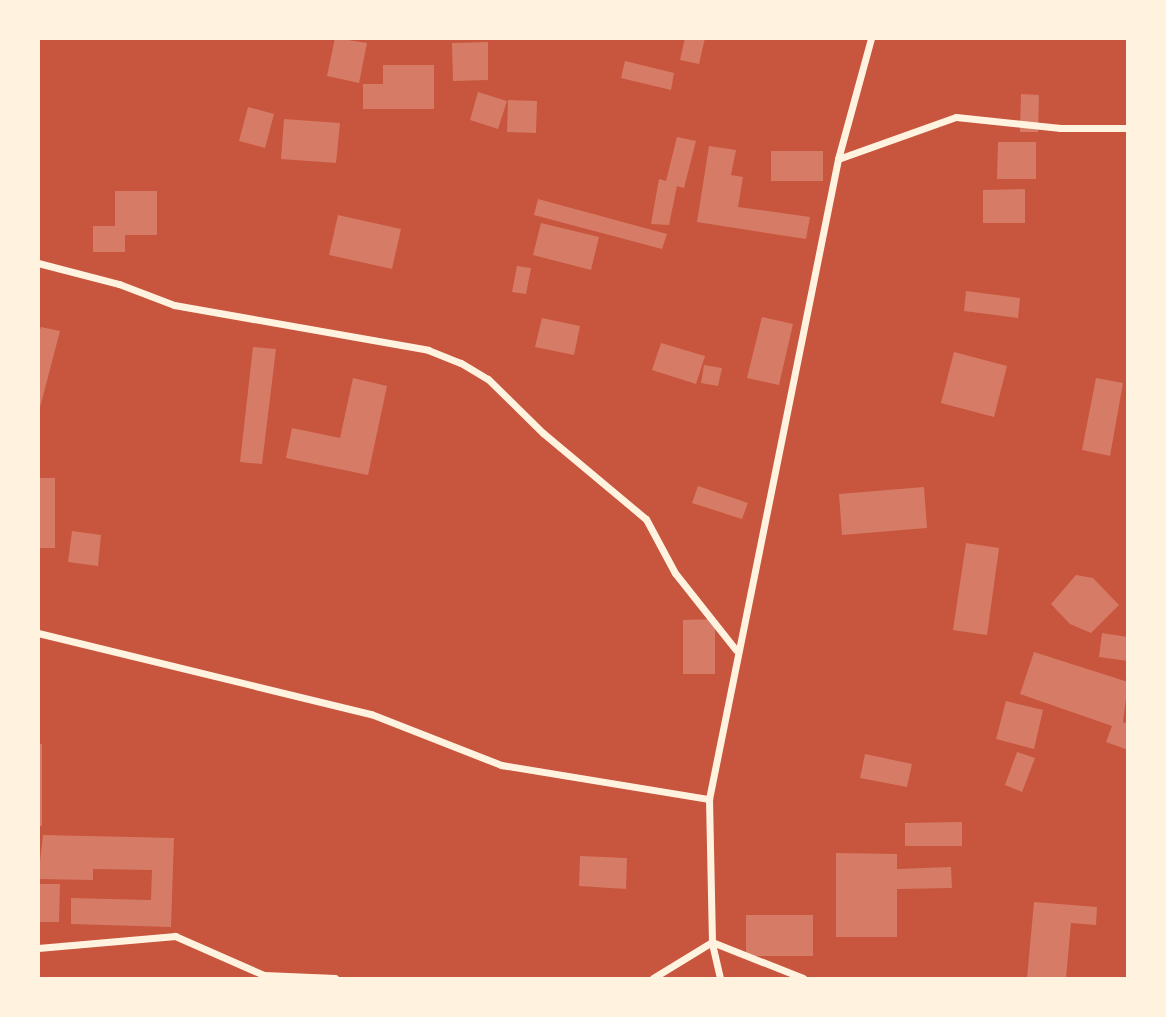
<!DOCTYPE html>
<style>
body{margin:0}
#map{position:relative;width:1166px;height:1017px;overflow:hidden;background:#c8553d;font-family:Helvetica,sans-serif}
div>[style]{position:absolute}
.building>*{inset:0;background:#d67c66}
.minor>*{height:7px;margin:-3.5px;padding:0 3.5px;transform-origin:3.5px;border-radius:3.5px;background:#fff3e0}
span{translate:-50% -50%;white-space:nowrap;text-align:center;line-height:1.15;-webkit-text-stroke:7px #fff3e0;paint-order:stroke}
.frame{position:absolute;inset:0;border:40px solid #fff3e0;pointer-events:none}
</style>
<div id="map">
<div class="building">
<div style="clip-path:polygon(335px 38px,367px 43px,359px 83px,327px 76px)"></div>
<div style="clip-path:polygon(685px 38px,705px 38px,699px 64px,680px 60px)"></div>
<div style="clip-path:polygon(488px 42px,488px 80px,453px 81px,452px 43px)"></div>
<div style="clip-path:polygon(625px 61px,674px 73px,671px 90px,621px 78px)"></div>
<div style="clip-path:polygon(383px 65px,434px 65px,434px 109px,363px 109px,363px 84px,383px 84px)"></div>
<div style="clip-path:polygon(478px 92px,507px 101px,498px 129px,470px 120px)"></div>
<div style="clip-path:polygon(1021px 94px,1039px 95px,1038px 132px,1020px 132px)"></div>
<div style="clip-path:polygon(508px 100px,537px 101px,536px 133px,507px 132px)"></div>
<div style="clip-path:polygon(248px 107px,274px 114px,265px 148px,239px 141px)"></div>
<div style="clip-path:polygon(284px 119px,340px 123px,336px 163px,281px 159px)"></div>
<div style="clip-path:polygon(677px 137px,696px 141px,684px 188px,677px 186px,669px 225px,651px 224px,659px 179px,666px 181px)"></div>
<div style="clip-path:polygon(998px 142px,1036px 142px,1036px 179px,997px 179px)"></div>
<div style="clip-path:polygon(709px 146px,736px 150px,731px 175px,743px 177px,738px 207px,810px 217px,806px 239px,697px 222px)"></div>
<div style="clip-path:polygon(771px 151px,823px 151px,823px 181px,771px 181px)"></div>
<div style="clip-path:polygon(1025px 189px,1025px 223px,983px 223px,983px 190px)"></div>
<div style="clip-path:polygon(115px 191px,157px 191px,157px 235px,125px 235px,125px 252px,93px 252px,93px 226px,115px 226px)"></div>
<div style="clip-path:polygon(538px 199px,667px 234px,662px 249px,534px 215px)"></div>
<div style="clip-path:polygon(338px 215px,401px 229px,392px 269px,329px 255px)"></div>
<div style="clip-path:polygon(541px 223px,599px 237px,591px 270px,533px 255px)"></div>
<div style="clip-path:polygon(517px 266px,531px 268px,526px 294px,512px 292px)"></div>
<div style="clip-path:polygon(966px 291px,1020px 298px,1018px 318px,964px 311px)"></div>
<div style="clip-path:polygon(762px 317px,793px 324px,779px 385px,747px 378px)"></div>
<div style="clip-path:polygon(542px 318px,580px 326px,574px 355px,535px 347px)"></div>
<div style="clip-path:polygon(41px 327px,60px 331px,39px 411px,38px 336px)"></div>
<div style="clip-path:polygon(661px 343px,705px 356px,696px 384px,652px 370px)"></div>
<div style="clip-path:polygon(253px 347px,276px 349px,262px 464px,240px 462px)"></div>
<div style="clip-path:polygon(954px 352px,1007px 366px,994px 417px,941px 403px)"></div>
<div style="clip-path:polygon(704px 365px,722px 368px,718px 386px,701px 383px)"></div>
<div style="clip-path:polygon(353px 378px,387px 386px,368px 475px,286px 458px,292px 428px,340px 438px)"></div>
<div style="clip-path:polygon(1096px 378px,1123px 383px,1110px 456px,1082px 450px)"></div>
<div style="clip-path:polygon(38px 478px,55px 478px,55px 548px,38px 548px)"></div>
<div style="clip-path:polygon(698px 486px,748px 503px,742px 519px,692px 503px)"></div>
<div style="clip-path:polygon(924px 487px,927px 528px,842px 535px,839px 494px)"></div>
<div style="clip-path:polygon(72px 531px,101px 535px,98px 566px,68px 562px)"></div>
<div style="clip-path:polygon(966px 543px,999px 548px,987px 635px,953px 630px)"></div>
<div style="clip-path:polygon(1076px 575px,1093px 578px,1119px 605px,1091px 633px,1070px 624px,1051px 604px)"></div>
<div style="clip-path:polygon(715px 619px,715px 674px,683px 674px,683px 620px)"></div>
<div style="clip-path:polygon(1102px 633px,1128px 637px,1128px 661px,1099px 657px)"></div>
<div style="clip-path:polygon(1034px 652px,1128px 682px,1123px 722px,1128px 724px,1128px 750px,1106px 742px,1112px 726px,1020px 694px)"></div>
<div style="clip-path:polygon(1006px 701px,1043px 710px,1034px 749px,996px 739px)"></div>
<div style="clip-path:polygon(38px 744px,42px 744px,42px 826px,38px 826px)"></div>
<div style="clip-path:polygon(1017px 752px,1035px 758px,1022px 792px,1005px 785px)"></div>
<div style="clip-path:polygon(865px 754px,912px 764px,907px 787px,860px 778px)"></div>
<div style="clip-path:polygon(962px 822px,962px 846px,905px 846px,905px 823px)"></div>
<div style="clip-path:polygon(43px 835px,174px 838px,171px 927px,71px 924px,71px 898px,151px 900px,152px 870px,93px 869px,93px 880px,38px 879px)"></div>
<div style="clip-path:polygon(836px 853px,897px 854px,897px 869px,951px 867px,952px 888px,897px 889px,897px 937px,836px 937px)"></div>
<div style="clip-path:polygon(580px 856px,627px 858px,626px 889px,579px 886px)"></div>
<div style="clip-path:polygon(38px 884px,60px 884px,59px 922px,38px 922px)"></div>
<div style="clip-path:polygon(1034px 902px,1097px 907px,1096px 925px,1071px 923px,1066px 978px,1027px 978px)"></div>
<div style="clip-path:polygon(746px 915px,813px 915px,813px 956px,746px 956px)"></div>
</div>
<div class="minor">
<div style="left:838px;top:159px;width:125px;rotate:-19.6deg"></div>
<div style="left:956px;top:117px;width:105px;rotate:6deg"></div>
<div style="left:1060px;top:128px;width:68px"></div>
<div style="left:38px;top:263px;width:84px;rotate:14.5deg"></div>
<div style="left:119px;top:284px;width:59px;rotate:20.9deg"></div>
<div style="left:174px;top:305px;width:258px;rotate:10deg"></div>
<div style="left:428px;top:350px;width:35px;rotate:22deg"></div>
<div style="left:461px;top:363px;width:31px;rotate:31deg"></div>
<div style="left:488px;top:379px;width:77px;rotate:44.5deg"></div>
<div style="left:543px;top:433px;width:134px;rotate:39.9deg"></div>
<div style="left:646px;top:519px;width:61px;rotate:61.8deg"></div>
<div style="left:675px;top:573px;width:98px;rotate:51.6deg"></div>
<div style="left:38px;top:633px;width:343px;rotate:13.7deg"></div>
<div style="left:371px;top:714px;width:140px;rotate:21.4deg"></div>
<div style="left:501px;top:765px;width:211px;rotate:9.3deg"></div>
<div style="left:712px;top:942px;width:98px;rotate:21.6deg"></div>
<div style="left:38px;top:948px;width:138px;rotate:-5deg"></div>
<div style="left:175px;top:936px;width:97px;rotate:23.7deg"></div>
<div style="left:264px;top:975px;width:71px;rotate:2.4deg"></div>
<div style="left:653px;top:978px;width:69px;rotate:-31.4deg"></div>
<div style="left:720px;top:978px;width:37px;rotate:-103deg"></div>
<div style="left:712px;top:942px;width:143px;rotate:-91.2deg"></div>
<div style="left:709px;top:799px;width:653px;rotate:-78.6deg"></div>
<div style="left:838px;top:159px;width:125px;rotate:-74.7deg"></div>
</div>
<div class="frame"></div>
</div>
